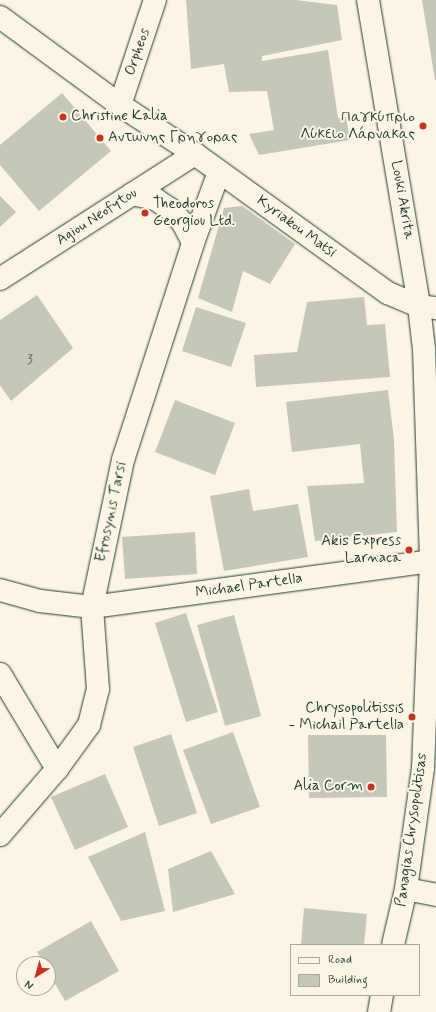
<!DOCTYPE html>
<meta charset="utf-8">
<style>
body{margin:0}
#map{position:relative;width:436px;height:1012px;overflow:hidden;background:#fcf5e5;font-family:Mynerve,sans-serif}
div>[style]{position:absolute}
.building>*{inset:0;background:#c5c7b9}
.roads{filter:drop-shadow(0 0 1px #1f3d34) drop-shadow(0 0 1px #1f3d34)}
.minor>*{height:22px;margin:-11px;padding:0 11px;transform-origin:11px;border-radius:11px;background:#fcf5e5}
.dots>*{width:11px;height:11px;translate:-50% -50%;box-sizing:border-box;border:2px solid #fcf5e5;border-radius:50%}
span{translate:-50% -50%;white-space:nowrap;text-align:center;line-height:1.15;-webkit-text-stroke:4px #fcf5e5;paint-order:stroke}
.number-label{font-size:13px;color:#486055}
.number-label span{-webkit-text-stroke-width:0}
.street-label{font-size:15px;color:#1f3d34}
.poi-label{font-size:15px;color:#1f3d34}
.left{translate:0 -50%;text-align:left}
.right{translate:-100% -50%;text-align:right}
.legend{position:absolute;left:290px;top:944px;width:130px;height:52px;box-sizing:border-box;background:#fcf5e5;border:1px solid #a4ab9e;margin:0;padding:5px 7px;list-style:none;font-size:12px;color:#1f3d34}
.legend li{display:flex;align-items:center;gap:8px;height:20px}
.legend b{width:20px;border:1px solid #a4ab9e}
.north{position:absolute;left:16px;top:956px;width:40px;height:40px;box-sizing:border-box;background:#fcf5e5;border:1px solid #a4ab9e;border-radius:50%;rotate:217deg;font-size:11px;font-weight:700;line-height:16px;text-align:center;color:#1f3d34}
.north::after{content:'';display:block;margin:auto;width:14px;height:18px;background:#c8321e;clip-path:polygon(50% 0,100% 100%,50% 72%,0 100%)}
</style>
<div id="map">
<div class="building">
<div style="clip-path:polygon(186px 0,296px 0,337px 5px,342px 40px,262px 56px,262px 61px,328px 50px,338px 118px,346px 117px,350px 140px,259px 155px,249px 134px,274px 130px,267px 91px,229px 92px,224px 64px,191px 69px)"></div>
<div style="clip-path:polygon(422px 0,436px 0,436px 80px,435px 80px)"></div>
<div style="clip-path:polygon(62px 93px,111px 151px,39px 211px,0 165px,0 145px)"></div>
<div style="clip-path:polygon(0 196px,16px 212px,0 227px)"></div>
<div style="clip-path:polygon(242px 206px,295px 244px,270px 284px,243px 271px,232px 312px,198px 298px,224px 208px)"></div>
<div style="clip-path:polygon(37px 295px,73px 348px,11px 401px,0 385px,0 320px)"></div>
<div style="clip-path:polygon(364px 297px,367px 325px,385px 324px,390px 377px,256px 387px,254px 355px,297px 352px,307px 302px)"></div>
<div style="clip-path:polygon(196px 307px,246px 323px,231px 367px,182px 351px)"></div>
<div style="clip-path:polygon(388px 390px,394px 440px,397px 532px,315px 541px,307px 486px,364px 483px,360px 444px,292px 452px,286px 402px)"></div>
<div style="clip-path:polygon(175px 400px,235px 423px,215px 475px,155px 452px)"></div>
<div style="clip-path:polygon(249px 489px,253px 511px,298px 504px,308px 557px,224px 571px,210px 496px)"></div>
<div style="clip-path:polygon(195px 532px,197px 574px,125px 579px,122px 537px)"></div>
<div style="clip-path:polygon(186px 613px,218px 712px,186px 722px,155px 623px)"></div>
<div style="clip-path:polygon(234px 615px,261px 716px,225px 726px,197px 625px)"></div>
<div style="clip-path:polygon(233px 732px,260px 807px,211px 824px,183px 750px)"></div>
<div style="clip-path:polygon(171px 734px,197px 813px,159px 826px,133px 747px)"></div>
<div style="clip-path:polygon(308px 735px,386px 735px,387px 797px,309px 798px)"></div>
<div style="clip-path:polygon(105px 774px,128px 827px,75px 850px,51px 797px)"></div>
<div style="clip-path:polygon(145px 832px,165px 911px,121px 921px,88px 857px)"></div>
<div style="clip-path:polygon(211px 851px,235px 894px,173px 912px,168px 869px)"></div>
<div style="clip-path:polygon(304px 908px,367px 914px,364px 945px,301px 945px)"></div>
<div style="clip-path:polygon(91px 921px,119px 971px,65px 1001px,48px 972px,48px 964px,44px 964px,37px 952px)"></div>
</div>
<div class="roads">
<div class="minor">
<div style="left:368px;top:0;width:310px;rotate:80.5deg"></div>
<div style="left:419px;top:306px;width:43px;rotate:83.4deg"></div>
<div style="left:424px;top:349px;width:212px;rotate:88.1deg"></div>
<div style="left:431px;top:561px;width:207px;rotate:92.2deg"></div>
<div style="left:423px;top:768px;width:122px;rotate:98deg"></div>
<div style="left:406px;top:889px;width:57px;rotate:103.1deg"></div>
<div style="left:0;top:17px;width:149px;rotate:36.3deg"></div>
<div style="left:120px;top:105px;width:90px;rotate:33.2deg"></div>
<div style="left:195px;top:154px;width:238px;rotate:35.8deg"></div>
<div style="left:388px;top:293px;width:34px;rotate:23deg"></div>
<div style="left:419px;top:306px;width:17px;rotate:7deg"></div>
<div style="left:120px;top:105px;width:111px;rotate:-71.6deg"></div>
<div style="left:132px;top:194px;width:24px;rotate:12deg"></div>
<div style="left:155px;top:199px;width:18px;rotate:34deg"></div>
<div style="left:170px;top:209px;width:19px;rotate:47deg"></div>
<div style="left:183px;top:223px;width:22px;rotate:63deg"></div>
<div style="left:0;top:279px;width:232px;rotate:-32.7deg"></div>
<div style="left:0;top:590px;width:41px;rotate:15.4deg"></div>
<div style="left:40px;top:601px;width:52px;rotate:6.6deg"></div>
<div style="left:92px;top:607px;width:342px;rotate:-7.7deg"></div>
<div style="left:0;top:674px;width:111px;rotate:59deg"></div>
<div style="left:0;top:835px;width:87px;rotate:-49.2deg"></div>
<div style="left:57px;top:769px;width:54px;rotate:-54deg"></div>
<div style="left:89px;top:725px;width:37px;rotate:-76deg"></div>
<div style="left:98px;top:689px;width:82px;rotate:-94.2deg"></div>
<div style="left:92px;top:607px;width:150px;rotate:-78.1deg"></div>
<div style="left:123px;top:460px;width:228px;rotate:-72.1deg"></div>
<div style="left:193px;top:243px;width:76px;rotate:-69.9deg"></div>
<div style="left:406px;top:889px;width:31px;rotate:11deg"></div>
<div style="left:379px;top:1012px;width:17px;rotate:-80deg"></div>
</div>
</div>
<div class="dots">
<div style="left:63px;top:117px;background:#c8321e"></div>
<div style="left:423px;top:126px;background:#c8321e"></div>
<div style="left:100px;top:138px;background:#c8321e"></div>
<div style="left:145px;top:213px;background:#c8321e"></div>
<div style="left:409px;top:550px;background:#c8321e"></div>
<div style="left:412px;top:717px;background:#c8321e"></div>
<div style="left:371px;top:787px;background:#c8321e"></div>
</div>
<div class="number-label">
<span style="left:30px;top:360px">3</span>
</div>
<div class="street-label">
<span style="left:138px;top:52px;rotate:-71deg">Orpheos</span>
<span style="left:402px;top:200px;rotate:80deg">Louki Akrita</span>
<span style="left:97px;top:217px;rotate:-33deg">Agiou Neofytou</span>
<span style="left:296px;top:227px;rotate:36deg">Kyriakou Matsi</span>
<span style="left:112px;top:512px;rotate:-78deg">Efrosynis Tarsi</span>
<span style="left:249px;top:586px;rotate:-8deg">Michael Partella</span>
<span style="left:412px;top:830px;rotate:-82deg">Panagias Chrysopolitisas</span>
</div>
<div class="poi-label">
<span class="left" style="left:71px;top:117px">Christine Kalia</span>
<span class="right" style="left:415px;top:126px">Παγκύπριο<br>Λύκειο Λάρνακας</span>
<span class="left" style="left:108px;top:138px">Αντωνης Γρηγορας</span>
<span class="left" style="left:153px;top:213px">Theodoros<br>Georgiou Ltd.</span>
<span class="right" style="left:401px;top:550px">Akis Express<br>Larnaca</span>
<span class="right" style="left:404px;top:717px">Chrysopolitissis<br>- Michail Partella</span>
<span class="right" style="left:363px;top:787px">Alia Corm</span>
</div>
<ul class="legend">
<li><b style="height:5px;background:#fcf5e5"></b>Road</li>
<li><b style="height:11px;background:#c5c7b9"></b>Building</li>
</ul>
<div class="north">N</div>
</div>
